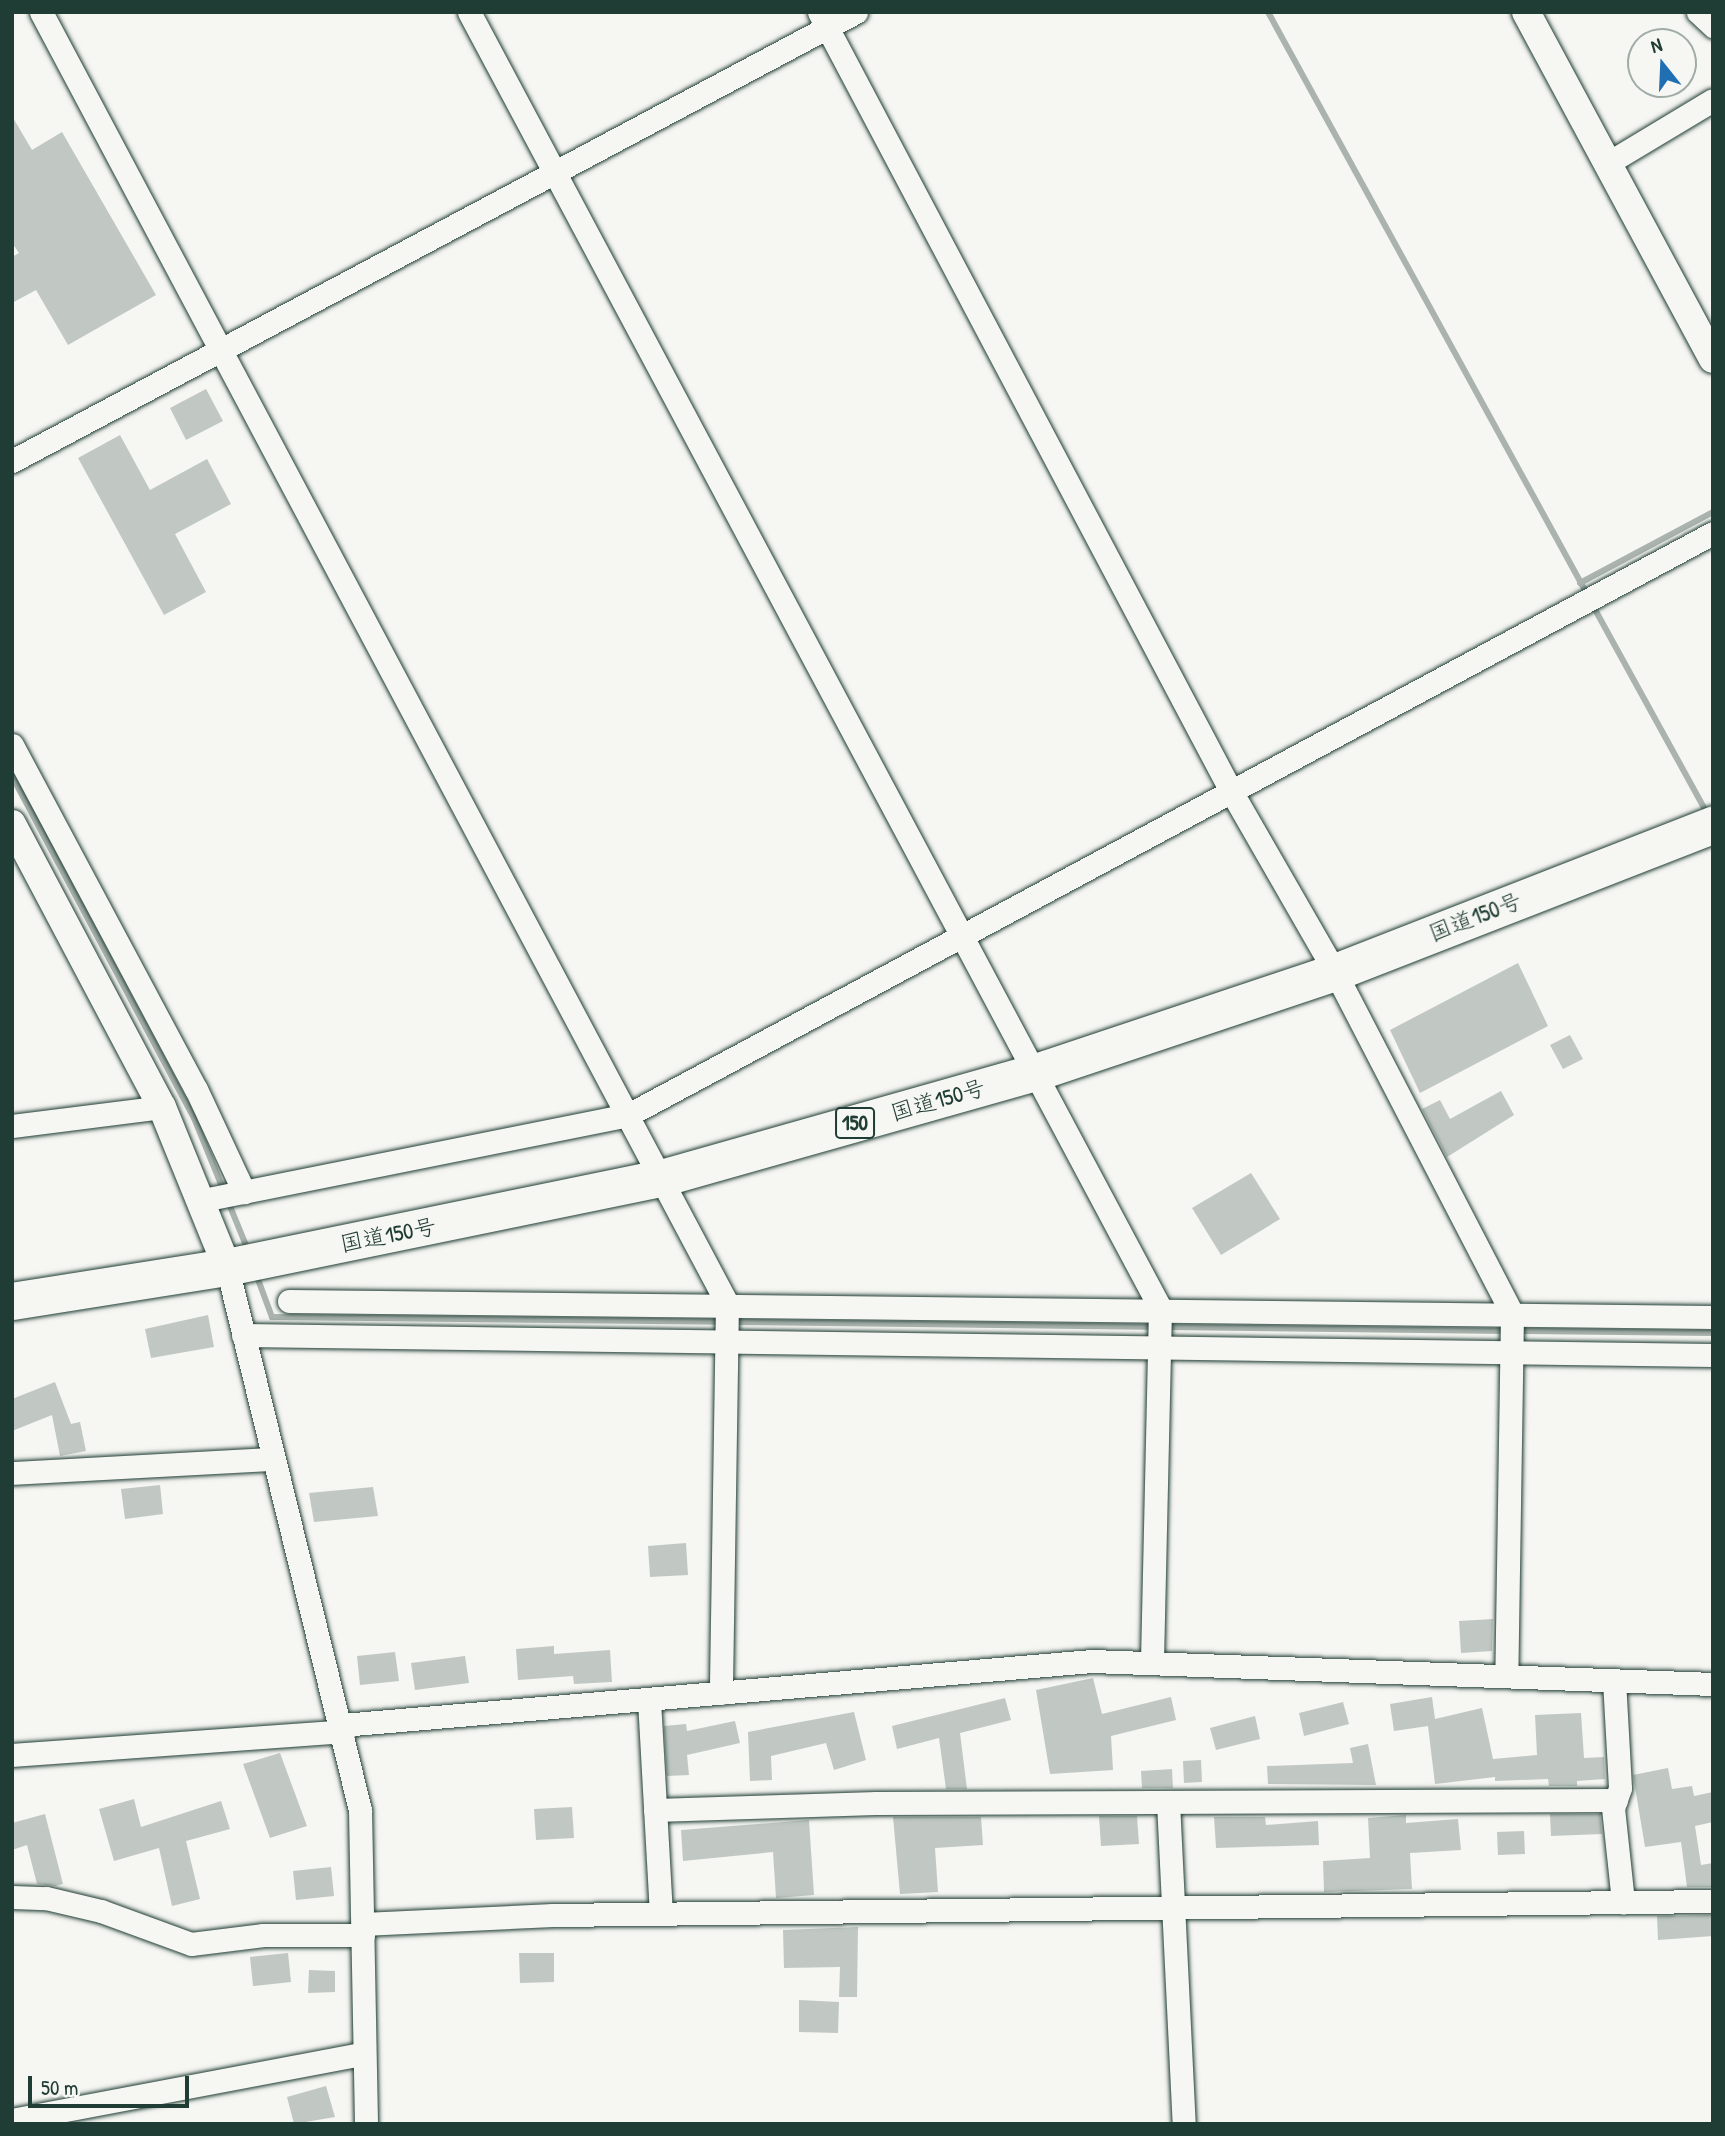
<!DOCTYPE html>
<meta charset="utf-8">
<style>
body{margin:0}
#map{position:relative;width:1725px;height:2136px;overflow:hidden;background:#f6f6f2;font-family:"Patrick Hand","Klee One",sans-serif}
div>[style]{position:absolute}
.stream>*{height:6px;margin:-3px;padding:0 3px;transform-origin:3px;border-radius:3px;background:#aab3ae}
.building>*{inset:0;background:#c1c8c3}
.roads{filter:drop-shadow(0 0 2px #1f3d34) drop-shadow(0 0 2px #1f3d34)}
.minor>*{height:23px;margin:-11.5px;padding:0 11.5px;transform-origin:11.5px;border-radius:11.5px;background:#f6f6f2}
.tertiary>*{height:28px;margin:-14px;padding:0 14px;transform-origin:14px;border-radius:14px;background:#f6f6f2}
.trunk>*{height:37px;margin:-18.5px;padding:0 18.5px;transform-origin:18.5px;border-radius:18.5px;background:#f6f6f2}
span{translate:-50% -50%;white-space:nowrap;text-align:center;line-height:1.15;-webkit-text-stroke:5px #f6f6f2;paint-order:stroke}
.shield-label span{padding:2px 5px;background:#f6f6f2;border:2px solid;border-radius:5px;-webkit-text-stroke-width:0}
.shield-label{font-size:21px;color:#1f3d34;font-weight:700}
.street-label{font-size:23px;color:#1f3d34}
.frame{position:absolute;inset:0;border:14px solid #1f3d34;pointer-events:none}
.north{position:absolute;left:1627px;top:28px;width:70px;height:70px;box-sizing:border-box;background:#f6f6f2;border:2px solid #a0aca6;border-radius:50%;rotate:342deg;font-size:19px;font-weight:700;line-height:28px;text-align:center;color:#1f3d34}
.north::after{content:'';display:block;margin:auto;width:24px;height:32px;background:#1f6fb2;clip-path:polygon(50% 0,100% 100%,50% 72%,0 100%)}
.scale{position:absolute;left:28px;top:2076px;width:161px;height:32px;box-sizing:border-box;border:4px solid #1f3d34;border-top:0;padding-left:9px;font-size:21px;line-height:24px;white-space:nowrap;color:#1f3d34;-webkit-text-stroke:5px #f6f6f2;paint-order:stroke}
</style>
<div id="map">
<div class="stream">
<div style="left:1268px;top:12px;width:664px;rotate:61.27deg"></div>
<div style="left:1580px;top:583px;width:151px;rotate:-28.1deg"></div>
<div style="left:1592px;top:604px;width:241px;rotate:61.2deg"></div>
<div style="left:12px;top:776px;width:387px;rotate:62deg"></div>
<div style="left:194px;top:1118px;width:143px;rotate:67.8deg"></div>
<div style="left:256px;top:1274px;width:46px;rotate:69.6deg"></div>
<div style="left:272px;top:1317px;width:450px;rotate:0.6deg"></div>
<div style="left:733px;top:1322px;width:773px;rotate:0.67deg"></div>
<div style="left:1517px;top:1331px;width:196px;rotate:0.6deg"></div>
</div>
<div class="building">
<div style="clip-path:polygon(12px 116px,32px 150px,62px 132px,156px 295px,68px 345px,36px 290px,12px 303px,12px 257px,19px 253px,12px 243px)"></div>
<div style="clip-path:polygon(206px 389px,223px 421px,186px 440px,170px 408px)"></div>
<div style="clip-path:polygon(120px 435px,150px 490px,207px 459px,231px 504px,175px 534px,206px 592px,164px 615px,78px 458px)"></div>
<div style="clip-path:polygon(1518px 963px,1548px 1026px,1420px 1093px,1390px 1030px)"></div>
<div style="clip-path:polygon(1570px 1035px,1583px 1059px,1563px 1069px,1550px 1045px)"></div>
<div style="clip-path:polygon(1501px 1091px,1514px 1115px,1447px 1157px,1422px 1109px,1440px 1100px,1450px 1119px)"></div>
<div style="clip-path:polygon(1251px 1173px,1280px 1219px,1221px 1255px,1192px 1208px)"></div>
<div style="clip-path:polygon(208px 1315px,214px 1347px,151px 1358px,145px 1329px)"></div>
<div style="clip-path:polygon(55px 1382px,71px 1424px,80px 1422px,86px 1451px,60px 1456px,52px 1415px,12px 1431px,12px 1399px)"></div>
<div style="clip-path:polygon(160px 1485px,163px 1514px,125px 1519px,121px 1489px)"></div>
<div style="clip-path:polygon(373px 1487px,378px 1516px,314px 1522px,309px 1493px)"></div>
<div style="clip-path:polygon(686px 1543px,688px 1575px,650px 1577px,648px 1546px)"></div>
<div style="clip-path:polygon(1493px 1619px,1492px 1651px,1461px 1653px,1459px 1621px)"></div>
<div style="clip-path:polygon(554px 1646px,554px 1654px,610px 1650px,612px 1682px,574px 1684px,573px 1676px,518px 1680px,516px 1649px)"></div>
<div style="clip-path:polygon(395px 1652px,399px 1681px,360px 1685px,357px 1656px)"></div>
<div style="clip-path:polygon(465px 1656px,469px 1683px,415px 1690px,411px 1663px)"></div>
<div style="clip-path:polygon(1093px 1678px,1102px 1714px,1171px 1697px,1176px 1720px,1111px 1736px,1113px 1770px,1050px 1774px,1036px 1690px)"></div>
<div style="clip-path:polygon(1432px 1697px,1435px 1719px,1482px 1708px,1493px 1759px,1537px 1755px,1535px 1715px,1581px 1713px,1584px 1758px,1604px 1757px,1605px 1779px,1577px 1781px,1577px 1786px,1549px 1786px,1548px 1779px,1495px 1781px,1495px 1777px,1435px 1784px,1428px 1726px,1394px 1731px,1390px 1704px)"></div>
<div style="clip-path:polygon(1005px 1698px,1011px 1720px,960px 1733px,967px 1789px,946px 1789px,939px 1738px,897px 1749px,892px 1726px)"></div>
<div style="clip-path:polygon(1343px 1702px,1349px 1724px,1304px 1736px,1299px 1713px)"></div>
<div style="clip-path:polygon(854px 1712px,866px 1760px,834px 1770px,826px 1743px,771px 1756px,772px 1780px,750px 1781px,748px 1732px)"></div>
<div style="clip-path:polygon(1255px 1716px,1260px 1739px,1216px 1750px,1210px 1728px)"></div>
<div style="clip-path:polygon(735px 1721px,740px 1743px,687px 1755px,689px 1775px,667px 1776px,664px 1726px,686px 1724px,687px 1731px)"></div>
<div style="clip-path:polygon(1368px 1744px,1376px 1785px,1268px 1784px,1267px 1766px,1353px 1763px,1350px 1748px)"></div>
<div style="clip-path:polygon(280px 1753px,307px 1826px,270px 1838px,243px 1764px)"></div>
<div style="clip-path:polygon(1201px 1760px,1202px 1782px,1184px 1783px,1183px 1761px)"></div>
<div style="clip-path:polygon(1668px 1768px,1672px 1789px,1692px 1786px,1694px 1796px,1713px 1792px,1713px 1822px,1695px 1826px,1701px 1865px,1713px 1863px,1713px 1887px,1687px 1887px,1681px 1842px,1645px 1847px,1633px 1775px)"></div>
<div style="clip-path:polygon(1172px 1769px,1173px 1788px,1142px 1788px,1141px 1771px)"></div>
<div style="clip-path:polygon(134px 1799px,141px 1827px,221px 1801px,230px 1829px,186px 1841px,200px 1899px,172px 1906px,159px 1848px,114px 1861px,99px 1809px)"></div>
<div style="clip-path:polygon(572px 1807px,574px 1838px,536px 1840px,534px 1809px)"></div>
<div style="clip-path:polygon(45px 1814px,63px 1884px,55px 1886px,37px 1884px,27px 1845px,12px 1850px,12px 1823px)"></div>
<div style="clip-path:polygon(1550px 1814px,1600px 1814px,1602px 1834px,1551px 1836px)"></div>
<div style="clip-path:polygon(1406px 1815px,1406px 1823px,1458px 1819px,1461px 1850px,1410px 1853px,1412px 1889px,1324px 1892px,1323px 1861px,1370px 1858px,1368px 1818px)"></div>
<div style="clip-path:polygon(1099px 1816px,1137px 1816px,1139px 1844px,1101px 1846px)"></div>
<div style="clip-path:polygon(893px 1817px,981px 1817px,983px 1845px,935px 1848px,938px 1892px,900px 1894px)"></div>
<div style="clip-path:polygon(1214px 1817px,1265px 1817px,1266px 1825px,1318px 1821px,1319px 1845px,1216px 1848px)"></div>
<div style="clip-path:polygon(809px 1820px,814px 1895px,776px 1898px,773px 1852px,683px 1861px,681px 1830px)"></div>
<div style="clip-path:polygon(1524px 1831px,1525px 1854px,1498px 1855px,1497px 1832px)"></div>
<div style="clip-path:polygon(331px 1867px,334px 1896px,296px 1900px,293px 1871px)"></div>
<div style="clip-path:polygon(1713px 1915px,1713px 1936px,1658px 1940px,1657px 1916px)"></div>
<div style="clip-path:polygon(858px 1927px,857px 1997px,839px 1997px,840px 1967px,784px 1968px,783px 1930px)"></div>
<div style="clip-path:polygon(288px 1953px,291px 1982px,253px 1986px,250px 1957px)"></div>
<div style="clip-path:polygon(519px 1953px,554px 1953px,554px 1982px,520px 1983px)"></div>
<div style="clip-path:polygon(309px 1970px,335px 1971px,335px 1992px,308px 1993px)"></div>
<div style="clip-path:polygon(799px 2000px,839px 2002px,838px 2033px,799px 2032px)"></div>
<div style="clip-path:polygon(326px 2086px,335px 2117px,294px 2124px,287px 2097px)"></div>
</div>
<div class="roads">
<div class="minor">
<div style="left:41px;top:12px;width:1462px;rotate:62.02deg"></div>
<div style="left:727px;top:1303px;width:390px;rotate:90.9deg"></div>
<div style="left:469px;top:12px;width:1469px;rotate:61.93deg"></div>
<div style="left:1160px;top:1308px;width:355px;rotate:91.3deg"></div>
<div style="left:819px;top:12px;width:881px;rotate:62.13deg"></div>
<div style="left:1231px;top:791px;width:209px;rotate:60.1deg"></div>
<div style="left:1335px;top:972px;width:385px;rotate:62.6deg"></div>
<div style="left:1512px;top:1314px;width:362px;rotate:90.9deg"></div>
<div style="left:1698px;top:12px;width:21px;rotate:43deg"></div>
<div style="left:1608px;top:163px;width:122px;rotate:-31deg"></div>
<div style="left:12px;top:461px;width:956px;rotate:-28.01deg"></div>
<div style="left:12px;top:745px;width:390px;rotate:61.9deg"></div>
<div style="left:196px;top:1089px;width:114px;rotate:65deg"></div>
<div style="left:12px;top:1126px;width:151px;rotate:-7.2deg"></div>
<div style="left:203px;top:1200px;width:433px;rotate:-11.3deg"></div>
<div style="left:628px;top:1115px;width:1231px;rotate:-28.21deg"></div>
<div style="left:227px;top:1267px;width:559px;rotate:76.24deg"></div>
<div style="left:360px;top:1810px;width:314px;rotate:88.9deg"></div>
<div style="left:289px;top:1301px;width:1424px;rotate:0.64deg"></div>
<div style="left:243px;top:1335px;width:1470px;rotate:0.78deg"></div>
<div style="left:12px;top:1473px;width:261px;rotate:-3.1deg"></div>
<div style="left:1614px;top:1680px;width:108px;rotate:86.8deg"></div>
<div style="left:1620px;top:1788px;width:21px;rotate:109deg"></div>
<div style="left:1613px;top:1808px;width:95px;rotate:83.9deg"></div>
<div style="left:649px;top:1700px;width:214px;rotate:86.8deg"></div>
<div style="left:342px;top:1725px;width:753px;rotate:-4.88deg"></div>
<div style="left:1092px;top:1661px;width:621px;rotate:2.12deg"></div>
<div style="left:12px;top:1755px;width:333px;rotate:-4.1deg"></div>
<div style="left:1168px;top:1802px;width:322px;rotate:87.2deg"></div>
<div style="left:655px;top:1810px;width:221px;rotate:-1.8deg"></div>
<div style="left:876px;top:1803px;width:740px;rotate:-0.23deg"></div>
<div style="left:12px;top:1897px;width:34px;rotate:2deg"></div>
<div style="left:46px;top:1898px;width:57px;rotate:13.3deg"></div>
<div style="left:101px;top:1911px;width:96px;rotate:20.1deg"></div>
<div style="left:191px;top:1944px;width:73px;rotate:-7.1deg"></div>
<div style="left:263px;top:1935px;width:100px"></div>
<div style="left:363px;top:1924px;width:190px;rotate:-2.7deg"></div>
<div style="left:553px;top:1915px;width:1160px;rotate:-0.69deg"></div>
<div style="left:12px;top:2120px;width:354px;rotate:-10.7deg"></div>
</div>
<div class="tertiary">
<div style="left:1526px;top:12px;width:394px;rotate:61.7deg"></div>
<div style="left:12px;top:824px;width:320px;rotate:62.1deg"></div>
<div style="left:162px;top:1107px;width:173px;rotate:67.9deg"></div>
</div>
<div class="trunk">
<div style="left:12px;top:1301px;width:218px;rotate:-9deg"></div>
<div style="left:227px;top:1267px;width:443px;rotate:-11.6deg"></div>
<div style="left:661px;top:1178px;width:390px;rotate:-15.8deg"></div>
<div style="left:1036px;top:1072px;width:315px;rotate:-18.5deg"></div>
<div style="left:1335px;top:972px;width:406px;rotate:-21.3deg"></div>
</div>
</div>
<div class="shield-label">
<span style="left:855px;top:1123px">150</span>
</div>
<div class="street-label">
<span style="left:1475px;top:917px;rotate:-21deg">国道150号</span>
<span style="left:938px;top:1100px;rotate:-16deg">国道150号</span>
<span style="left:388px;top:1235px;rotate:-11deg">国道150号</span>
</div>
<div class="frame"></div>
<div class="north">N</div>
<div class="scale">50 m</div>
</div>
